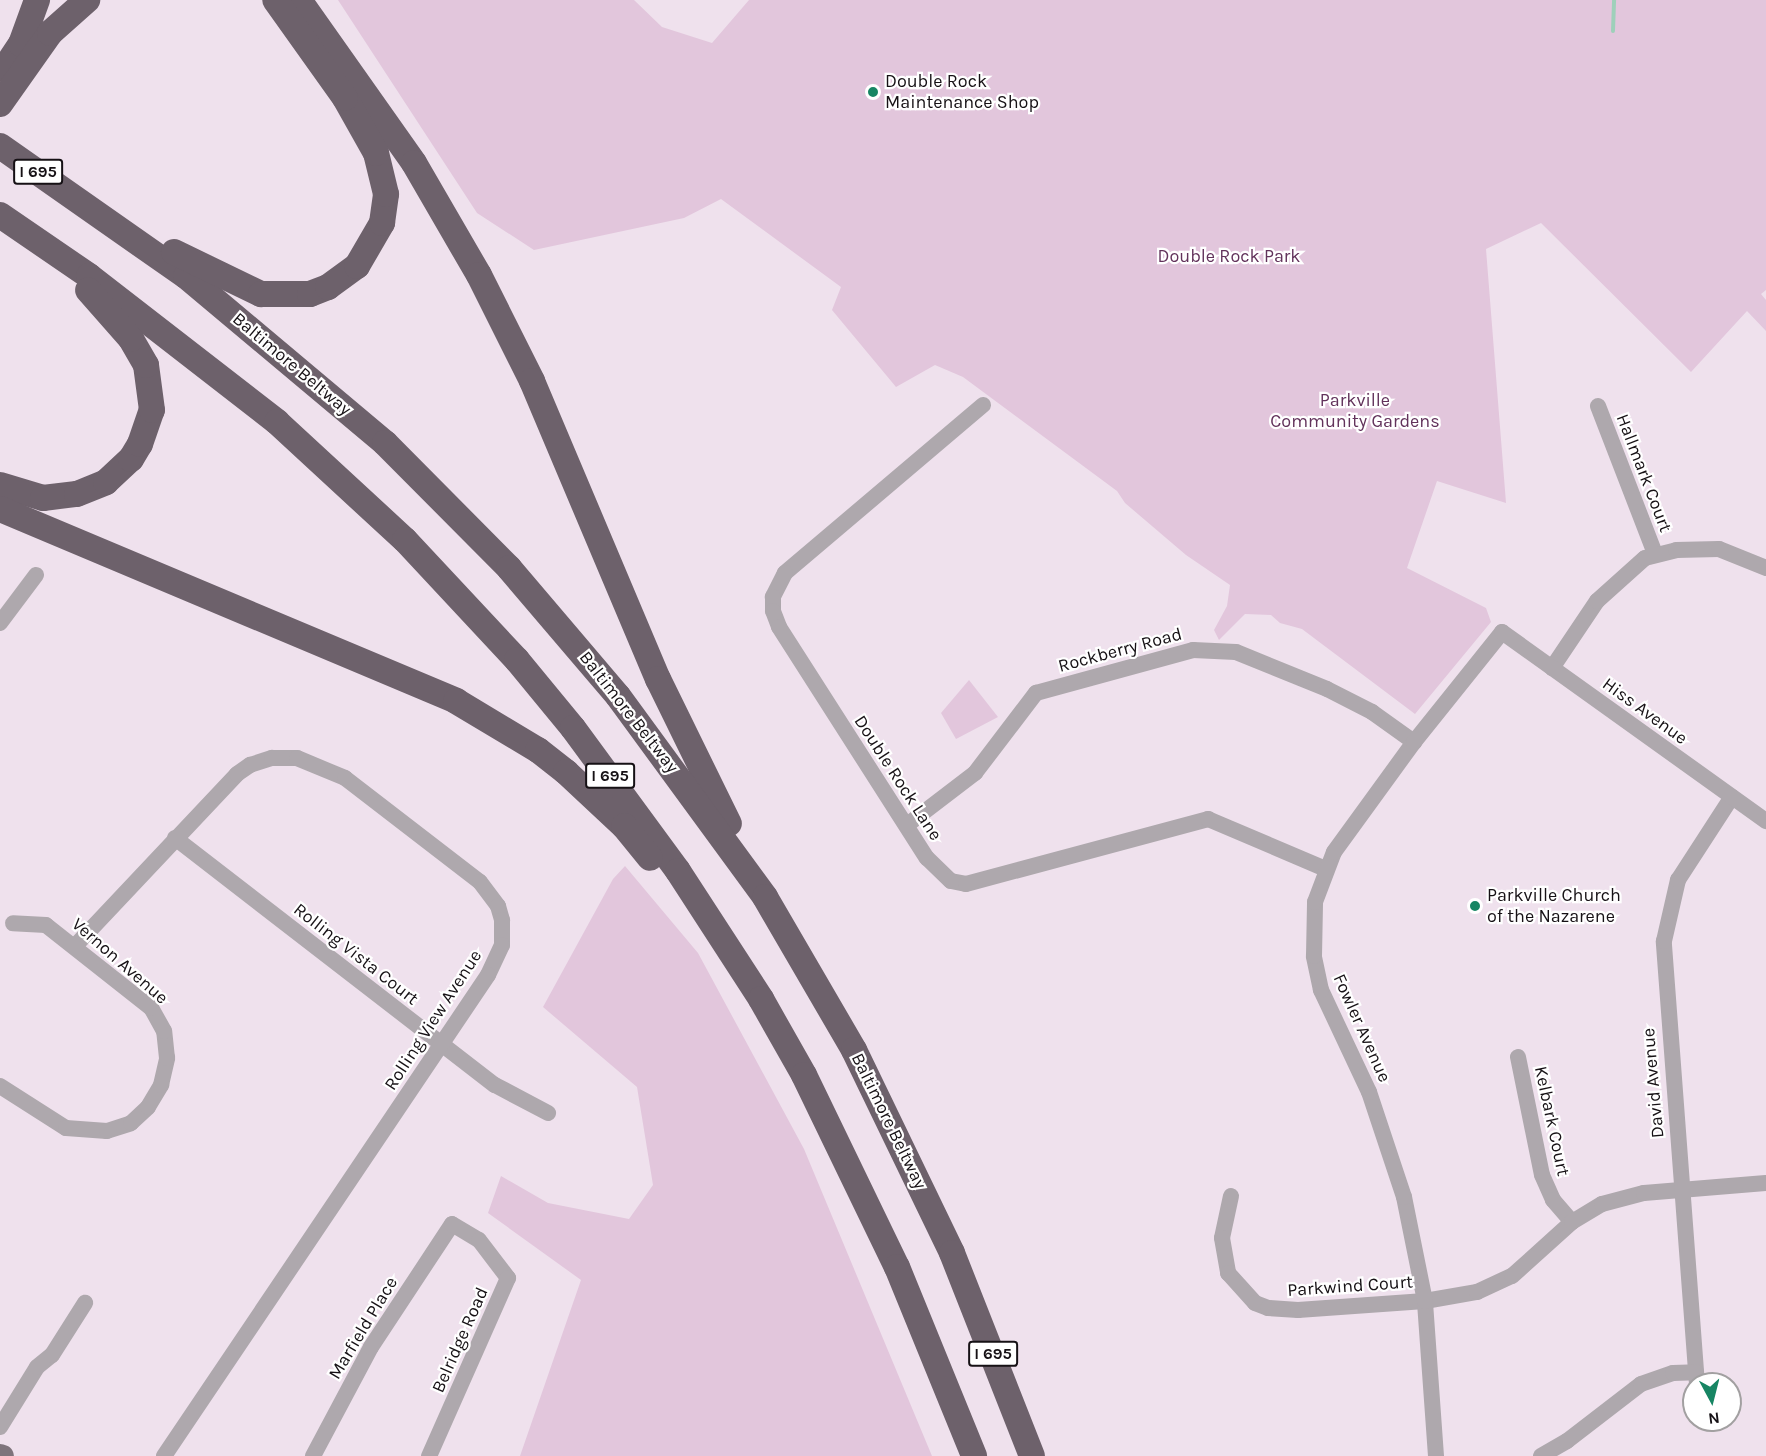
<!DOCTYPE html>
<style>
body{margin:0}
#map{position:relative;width:1766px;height:1456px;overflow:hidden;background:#efe1ed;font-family:Karla,sans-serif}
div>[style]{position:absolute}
.green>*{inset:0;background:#e2c6dc}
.stream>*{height:4px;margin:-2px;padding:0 2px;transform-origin:2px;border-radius:2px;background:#9ed0ba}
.minor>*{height:16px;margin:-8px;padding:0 8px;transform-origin:8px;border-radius:8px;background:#aea8ad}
.major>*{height:22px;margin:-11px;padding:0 11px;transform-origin:11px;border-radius:11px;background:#7f747c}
.highway>*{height:26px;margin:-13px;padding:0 13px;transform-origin:13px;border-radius:13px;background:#6d616b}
.dots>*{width:16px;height:16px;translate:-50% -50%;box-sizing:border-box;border:3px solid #fff;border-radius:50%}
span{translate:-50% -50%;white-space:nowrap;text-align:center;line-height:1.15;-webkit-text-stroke:4.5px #fff;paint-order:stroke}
.shield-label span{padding:2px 4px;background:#fff;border:2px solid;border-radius:4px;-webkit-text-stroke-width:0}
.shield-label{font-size:16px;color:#161115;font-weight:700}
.poi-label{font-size:18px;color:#161115}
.left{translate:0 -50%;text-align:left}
.park-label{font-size:18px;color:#62325b}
.street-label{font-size:18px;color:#161115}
.north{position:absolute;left:1682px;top:1372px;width:60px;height:60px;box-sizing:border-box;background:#fff;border:2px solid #a2a0a1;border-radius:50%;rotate:173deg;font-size:16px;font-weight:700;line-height:24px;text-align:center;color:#161115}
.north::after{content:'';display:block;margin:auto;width:21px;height:27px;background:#178563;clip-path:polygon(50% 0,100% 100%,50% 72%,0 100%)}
</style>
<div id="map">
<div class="green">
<div style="clip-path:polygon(338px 0,634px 0,662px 27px,712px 43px,749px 0,1766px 0,1766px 290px,1761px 294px,1766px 300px,1766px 331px,1747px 311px,1691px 372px,1541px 223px,1486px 249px,1506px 503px,1437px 481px,1407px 568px,1486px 608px,1491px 622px,1415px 714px,1302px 629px,1280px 623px,1271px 615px,1245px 614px,1219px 640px,1214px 630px,1227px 606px,1230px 585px,1186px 555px,1125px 503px,1117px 491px,963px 377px,935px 365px,896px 387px,832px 310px,841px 287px,721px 199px,684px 218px,534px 250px,477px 213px)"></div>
<div style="clip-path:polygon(969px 680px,998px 717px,956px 739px,941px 713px)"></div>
<div style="clip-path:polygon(625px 866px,698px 953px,804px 1149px,932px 1456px,520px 1456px,581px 1280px,488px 1213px,501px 1176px,548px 1203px,629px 1219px,653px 1185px,637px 1087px,543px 1007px,613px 879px)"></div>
</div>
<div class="stream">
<div style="left:1613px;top:31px;width:31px;rotate:-88deg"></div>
</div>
<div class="minor">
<div style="left:983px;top:405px;width:260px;rotate:139.7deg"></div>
<div style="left:785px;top:573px;width:27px;rotate:117deg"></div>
<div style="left:773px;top:597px;width:14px;rotate:90deg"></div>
<div style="left:773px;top:611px;width:17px;rotate:69deg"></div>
<div style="left:779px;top:627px;width:274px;rotate:57.4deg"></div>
<div style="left:927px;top:858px;width:33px;rotate:44deg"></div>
<div style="left:951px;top:881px;width:15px;rotate:11deg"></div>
<div style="left:966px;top:884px;width:251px;rotate:-15deg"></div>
<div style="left:1208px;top:819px;width:128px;rotate:23deg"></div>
<div style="left:1598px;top:406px;width:159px;rotate:68.9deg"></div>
<div style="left:0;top:623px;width:60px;rotate:-53.1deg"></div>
<div style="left:1552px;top:668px;width:81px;rotate:-56.1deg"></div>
<div style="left:1597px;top:601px;width:64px;rotate:-41.9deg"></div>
<div style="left:1645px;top:558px;width:32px;rotate:-14deg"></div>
<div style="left:1676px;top:550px;width:43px;rotate:-1.3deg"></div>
<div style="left:1719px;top:549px;width:51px;rotate:22deg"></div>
<div style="left:907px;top:825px;width:86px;rotate:-37.4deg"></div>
<div style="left:975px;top:773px;width:101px;rotate:-52.7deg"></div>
<div style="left:1036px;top:693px;width:163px;rotate:-15.3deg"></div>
<div style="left:1193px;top:650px;width:43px;rotate:2.7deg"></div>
<div style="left:1236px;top:652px;width:98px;rotate:22.1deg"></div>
<div style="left:1327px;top:689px;width:51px;rotate:27.1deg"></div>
<div style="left:1372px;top:712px;width:52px;rotate:35.5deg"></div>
<div style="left:175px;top:838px;width:404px;rotate:37.7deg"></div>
<div style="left:495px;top:1085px;width:60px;rotate:27.8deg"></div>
<div style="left:76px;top:945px;width:235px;rotate:-46.7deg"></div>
<div style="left:237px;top:774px;width:16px;rotate:-35deg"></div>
<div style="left:250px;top:765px;width:23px;rotate:-18deg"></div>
<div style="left:272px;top:758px;width:25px"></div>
<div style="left:297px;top:758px;width:52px;rotate:22.6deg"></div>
<div style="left:345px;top:778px;width:170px;rotate:37.6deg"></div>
<div style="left:480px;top:882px;width:30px;rotate:53deg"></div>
<div style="left:498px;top:906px;width:15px;rotate:74deg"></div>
<div style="left:502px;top:920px;width:25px;rotate:90deg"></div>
<div style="left:502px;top:945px;width:33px;rotate:115deg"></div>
<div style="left:488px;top:975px;width:580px;rotate:123.96deg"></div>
<div style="left:1518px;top:1057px;width:120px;rotate:78.5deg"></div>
<div style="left:1542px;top:1175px;width:27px;rotate:66deg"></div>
<div style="left:1553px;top:1200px;width:29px;rotate:49deg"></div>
<div style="left:0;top:1086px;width:78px;rotate:32.5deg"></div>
<div style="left:66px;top:1128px;width:41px;rotate:4.2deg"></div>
<div style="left:107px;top:1131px;width:25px;rotate:-18deg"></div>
<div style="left:131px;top:1123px;width:23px;rotate:-43deg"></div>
<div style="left:148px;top:1107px;width:26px;rotate:-59deg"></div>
<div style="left:161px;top:1085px;width:28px;rotate:-77deg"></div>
<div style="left:167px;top:1058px;width:27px;rotate:-96deg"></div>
<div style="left:164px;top:1031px;width:26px;rotate:-119deg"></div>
<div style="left:151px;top:1008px;width:134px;rotate:-141.7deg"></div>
<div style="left:46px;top:925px;width:33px;rotate:-177deg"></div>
<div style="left:1231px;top:1196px;width:43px;rotate:102.1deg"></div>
<div style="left:1222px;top:1238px;width:36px;rotate:80deg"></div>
<div style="left:1228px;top:1273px;width:40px;rotate:48deg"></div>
<div style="left:1255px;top:1303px;width:14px;rotate:21deg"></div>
<div style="left:1268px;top:1308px;width:30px;rotate:4deg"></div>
<div style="left:1298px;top:1310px;width:127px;rotate:-4.1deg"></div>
<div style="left:1425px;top:1301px;width:53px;rotate:-9.8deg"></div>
<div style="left:1477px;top:1292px;width:38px;rotate:-25deg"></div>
<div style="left:1512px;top:1276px;width:81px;rotate:-42deg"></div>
<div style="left:1572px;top:1222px;width:35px;rotate:-31deg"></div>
<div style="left:1602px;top:1204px;width:43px;rotate:-14.7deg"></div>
<div style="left:1644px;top:1193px;width:122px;rotate:-4.7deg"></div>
<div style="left:1697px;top:1384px;width:444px;rotate:-94.3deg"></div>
<div style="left:1664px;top:941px;width:63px;rotate:-77.1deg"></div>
<div style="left:1678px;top:880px;width:99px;rotate:-57deg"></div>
<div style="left:0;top:1427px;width:70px;rotate:-58.3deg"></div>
<div style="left:37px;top:1367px;width:19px;rotate:-39deg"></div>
<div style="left:52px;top:1355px;width:62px;rotate:-57.6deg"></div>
<div style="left:313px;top:1456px;width:123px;rotate:-62deg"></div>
<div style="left:371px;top:1347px;width:147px;rotate:-56.6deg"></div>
<div style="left:452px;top:1224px;width:31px;rotate:31deg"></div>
<div style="left:479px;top:1240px;width:48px;rotate:52.7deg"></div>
<div style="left:508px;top:1278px;width:195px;rotate:113.9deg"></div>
<div style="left:1436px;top:1456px;width:155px;rotate:-94.1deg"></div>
<div style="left:1425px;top:1301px;width:106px;rotate:-101.4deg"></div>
<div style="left:1404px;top:1197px;width:111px;rotate:-108.4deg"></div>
<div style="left:1369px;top:1092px;width:113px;rotate:-115.2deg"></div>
<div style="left:1321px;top:990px;width:35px;rotate:-102deg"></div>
<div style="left:1314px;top:956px;width:54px;rotate:-88.9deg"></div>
<div style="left:1315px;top:902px;width:53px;rotate:-69.2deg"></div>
<div style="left:1334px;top:852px;width:136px;rotate:-54deg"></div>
<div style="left:1414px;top:742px;width:141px;rotate:-51.3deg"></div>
<div style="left:1502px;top:632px;width:325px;rotate:35.6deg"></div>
<div style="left:1541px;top:1456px;width:30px;rotate:-30deg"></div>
<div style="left:1567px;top:1441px;width:93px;rotate:-37.6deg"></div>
<div style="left:1641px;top:1384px;width:34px;rotate:-19deg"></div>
<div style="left:1673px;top:1373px;width:23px;rotate:-2deg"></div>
</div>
<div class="major">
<div style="left:0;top:1455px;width:3px;rotate:18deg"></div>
</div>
<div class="highway">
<div style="left:299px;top:0;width:199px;rotate:54.8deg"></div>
<div style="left:414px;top:163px;width:129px;rotate:59.9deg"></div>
<div style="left:479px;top:275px;width:119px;rotate:63.4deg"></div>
<div style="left:532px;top:381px;width:324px;rotate:67.1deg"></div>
<div style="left:658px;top:679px;width:161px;rotate:63.9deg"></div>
<div style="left:4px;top:69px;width:30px;rotate:-56deg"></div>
<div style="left:21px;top:44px;width:47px;rotate:-70deg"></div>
<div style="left:0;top:104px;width:87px;rotate:-54.8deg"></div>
<div style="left:50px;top:33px;width:50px;rotate:-41.7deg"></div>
<div style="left:0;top:146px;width:227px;rotate:35deg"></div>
<div style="left:186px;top:276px;width:260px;rotate:40deg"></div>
<div style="left:385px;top:443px;width:176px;rotate:45.2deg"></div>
<div style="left:509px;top:568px;width:168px;rotate:49.6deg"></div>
<div style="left:618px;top:696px;width:249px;rotate:53.8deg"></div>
<div style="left:765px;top:897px;width:177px;rotate:59.8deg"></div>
<div style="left:854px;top:1050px;width:225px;rotate:64.2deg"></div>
<div style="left:952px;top:1253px;width:218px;rotate:68.5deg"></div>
<div style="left:0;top:215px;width:108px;rotate:34.4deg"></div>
<div style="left:89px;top:276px;width:238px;rotate:37.8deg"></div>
<div style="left:277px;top:422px;width:174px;rotate:42.7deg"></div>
<div style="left:405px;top:540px;width:164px;rotate:47deg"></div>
<div style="left:517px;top:660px;width:88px;rotate:50.5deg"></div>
<div style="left:573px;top:728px;width:177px;rotate:53.7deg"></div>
<div style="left:678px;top:871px;width:153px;rotate:57deg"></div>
<div style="left:761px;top:999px;width:87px;rotate:60.5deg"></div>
<div style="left:804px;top:1075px;width:213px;rotate:64.2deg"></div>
<div style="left:897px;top:1267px;width:204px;rotate:67.8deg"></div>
<div style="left:174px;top:252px;width:97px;rotate:25.8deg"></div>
<div style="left:261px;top:294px;width:49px"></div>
<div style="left:310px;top:294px;width:19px;rotate:-21deg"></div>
<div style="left:328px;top:287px;width:36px;rotate:-36deg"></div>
<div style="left:357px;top:266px;width:50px;rotate:-59.8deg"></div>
<div style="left:382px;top:223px;width:29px;rotate:-82deg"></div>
<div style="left:386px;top:194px;width:42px;rotate:-103.7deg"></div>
<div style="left:376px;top:153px;width:63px;rotate:-119.4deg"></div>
<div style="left:345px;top:98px;width:120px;rotate:-125.5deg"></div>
<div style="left:0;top:485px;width:45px;rotate:16.8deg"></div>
<div style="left:43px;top:498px;width:34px;rotate:-7deg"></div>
<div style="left:77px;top:494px;width:31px;rotate:-22deg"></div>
<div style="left:106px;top:482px;width:34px;rotate:-43deg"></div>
<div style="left:131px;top:459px;width:17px;rotate:-59deg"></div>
<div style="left:140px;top:444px;width:36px;rotate:-71deg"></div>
<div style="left:152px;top:410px;width:45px;rotate:-97.6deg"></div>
<div style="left:146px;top:365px;width:30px;rotate:-120deg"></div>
<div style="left:131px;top:339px;width:65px;rotate:-131.3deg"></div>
<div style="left:0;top:509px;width:495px;rotate:22.8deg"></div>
<div style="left:456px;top:701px;width:96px;rotate:30.9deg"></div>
<div style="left:538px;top:750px;width:36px;rotate:38deg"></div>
<div style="left:566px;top:772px;width:79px;rotate:43deg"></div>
<div style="left:624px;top:826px;width:41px;rotate:50.9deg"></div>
</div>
<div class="dots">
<div style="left:873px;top:92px;background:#178563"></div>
<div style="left:1475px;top:906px;background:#178563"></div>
</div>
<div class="shield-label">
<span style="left:38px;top:172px">I 695</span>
<span style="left:610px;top:776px">I 695</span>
<span style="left:993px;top:1354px">I 695</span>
</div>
<div class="poi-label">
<span class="left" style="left:885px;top:92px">Double Rock<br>Maintenance Shop</span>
<span class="left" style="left:1487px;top:906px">Parkville Church<br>of the Nazarene</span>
</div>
<div class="park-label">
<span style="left:1229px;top:256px">Double Rock Park</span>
<span style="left:1355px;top:411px">Parkville<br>Community Gardens</span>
</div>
<div class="street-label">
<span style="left:292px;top:364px;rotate:40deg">Baltimore Beltway</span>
<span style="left:1644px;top:473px;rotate:69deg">Hallmark Court</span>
<span style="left:1120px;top:650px;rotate:-15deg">Rockberry Road</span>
<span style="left:1645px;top:711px;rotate:36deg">Hiss Avenue</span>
<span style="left:629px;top:712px;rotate:52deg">Baltimore Beltway</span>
<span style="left:898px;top:778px;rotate:57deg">Double Rock Lane</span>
<span style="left:356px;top:954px;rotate:38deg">Rolling Vista Court</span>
<span style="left:120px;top:961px;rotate:41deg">Vernon Avenue</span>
<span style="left:433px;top:1020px;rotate:-57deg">Rolling View Avenue</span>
<span style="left:1362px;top:1028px;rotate:66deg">Fowler Avenue</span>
<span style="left:1653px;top:1083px;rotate:-95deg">David Avenue</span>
<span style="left:889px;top:1121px;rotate:64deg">Baltimore Beltway</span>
<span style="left:1552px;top:1121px;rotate:78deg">Kelbark Court</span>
<span style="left:1350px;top:1286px;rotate:-4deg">Parkwind Court</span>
<span style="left:363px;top:1328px;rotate:-59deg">Marfield Place</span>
<span style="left:460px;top:1340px;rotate:-66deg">Belridge Road</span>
</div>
<div class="north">N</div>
</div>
